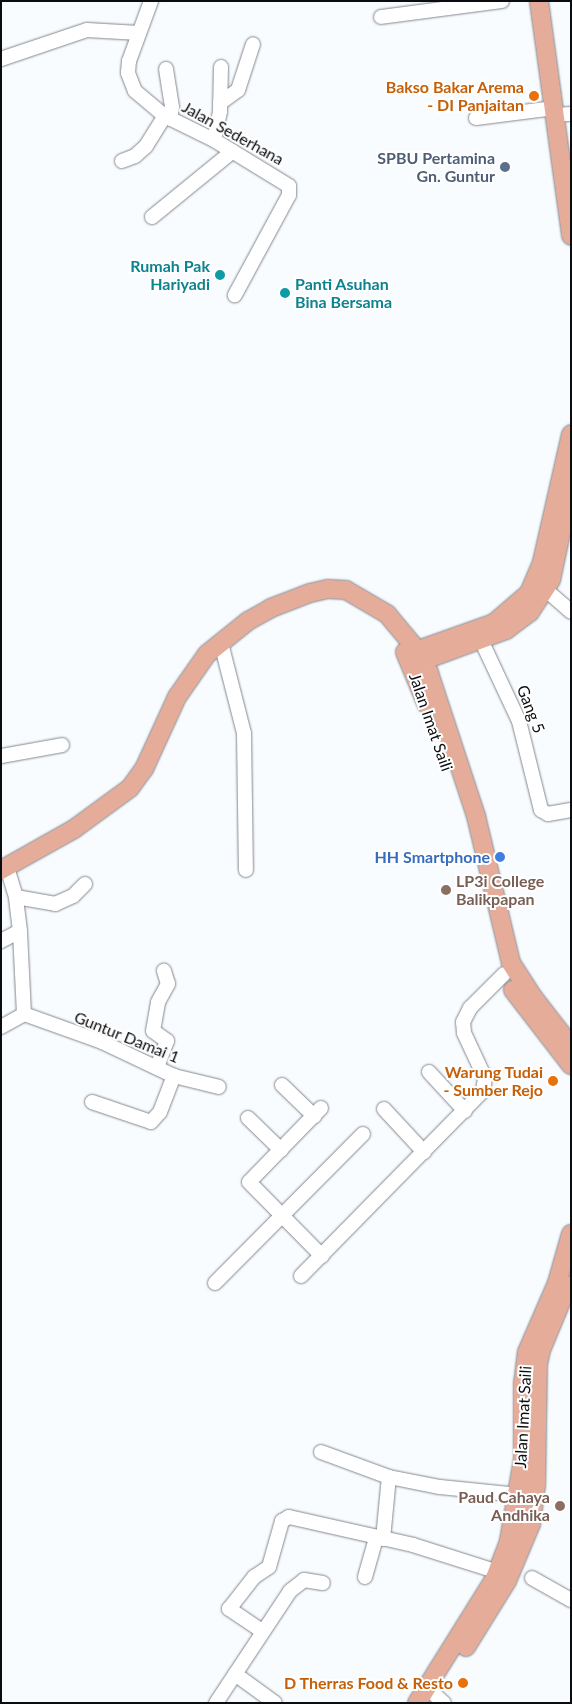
<!DOCTYPE html>
<style>
body{margin:0}
#map{position:relative;width:572px;height:1704px;overflow:hidden;background:#f9fcff;font-family:Lato,sans-serif}
div>[style]{position:absolute}
.roads{filter:drop-shadow(0 0 1px #82888f) drop-shadow(0 0 1px #82888f)}
.minor>*{height:14px;margin:-7px;padding:0 7px;transform-origin:7px;border-radius:7px;background:#fff}
.major>*{height:18px;margin:-9px;padding:0 9px;transform-origin:9px;border-radius:9px;background:#e5ac9a}
.dots>*{width:14px;height:14px;translate:-50% -50%;box-sizing:border-box;border:2px solid #fff;border-radius:50%}
span{translate:-50% -50%;white-space:nowrap;text-align:center;line-height:1.15;-webkit-text-stroke:4px #fff;paint-order:stroke}
.food-label{font-size:16px;color:#c56008;font-weight:700}
.right{translate:-100% -50%;text-align:right}
.street-label{font-size:16px;color:#0a0c0f}
.service-label{font-size:16px;color:#4e5e75;font-weight:700}
.culture-label{font-size:16px;color:#0d838f;font-weight:700}
.left{translate:0 -50%;text-align:left}
.shop-label{font-size:16px;color:#366cbe;font-weight:700}
.education-label{font-size:16px;color:#785e54;font-weight:700}
.frame{position:absolute;inset:0;border:2px solid #0a0c0f;pointer-events:none}
</style>
<div id="map">
<div class="roads">
<div class="minor">
<div style="left:151px;top:1px;width:64px;rotate:110.1deg"></div>
<div style="left:129px;top:61px;width:12px;rotate:95deg"></div>
<div style="left:128px;top:73px;width:19px;rotate:69deg"></div>
<div style="left:135px;top:91px;width:39px;rotate:40deg"></div>
<div style="left:165px;top:116px;width:55px;rotate:26.1deg"></div>
<div style="left:214px;top:140px;width:88px;rotate:31.5deg"></div>
<div style="left:289px;top:186px;width:9px;rotate:90deg"></div>
<div style="left:289px;top:195px;width:114px;rotate:118.4deg"></div>
<div style="left:381px;top:17px;width:122px;rotate:-7.5deg"></div>
<div style="left:1px;top:59px;width:91px;rotate:-18.6deg"></div>
<div style="left:87px;top:30px;width:52px;rotate:3.3deg"></div>
<div style="left:166px;top:69px;width:38px;rotate:81deg"></div>
<div style="left:172px;top:107px;width:12px;rotate:99deg"></div>
<div style="left:220px;top:103px;width:22px;rotate:-36deg"></div>
<div style="left:238px;top:90px;width:48px;rotate:-71.9deg"></div>
<div style="left:555px;top:115px;width:16px;rotate:-4deg"></div>
<div style="left:476px;top:118px;width:79px;rotate:-7.3deg"></div>
<div style="left:214px;top:140px;width:30px;rotate:-78deg"></div>
<div style="left:220px;top:111px;width:44px;rotate:-88.7deg"></div>
<div style="left:122px;top:161px;width:14px;rotate:-21deg"></div>
<div style="left:135px;top:156px;width:15px;rotate:-42deg"></div>
<div style="left:146px;top:146px;width:36px;rotate:-58deg"></div>
<div style="left:152px;top:217px;width:104px;rotate:-39.2deg"></div>
<div style="left:546px;top:590px;width:33px;rotate:41deg"></div>
<div style="left:481px;top:640px;width:89px;rotate:64.9deg"></div>
<div style="left:519px;top:721px;width:92px;rotate:76.1deg"></div>
<div style="left:541px;top:810px;width:8px;rotate:30deg"></div>
<div style="left:548px;top:814px;width:23px;rotate:-10deg"></div>
<div style="left:221px;top:643px;width:93px;rotate:75.7deg"></div>
<div style="left:244px;top:733px;width:137px;rotate:89.2deg"></div>
<div style="left:1px;top:756px;width:62px;rotate:-10.2deg"></div>
<div style="left:16px;top:897px;width:40px;rotate:10deg"></div>
<div style="left:55px;top:904px;width:20px;rotate:-24deg"></div>
<div style="left:73px;top:896px;width:17px;rotate:-45deg"></div>
<div style="left:1px;top:941px;width:21px;rotate:-28deg"></div>
<div style="left:24px;top:1014px;width:83px;rotate:19.7deg"></div>
<div style="left:102px;top:1042px;width:80px;rotate:25.3deg"></div>
<div style="left:174px;top:1076px;width:46px;rotate:13.7deg"></div>
<div style="left:1px;top:1027px;width:26px;rotate:-29deg"></div>
<div style="left:24px;top:1014px;width:83px;rotate:-92.8deg"></div>
<div style="left:20px;top:931px;width:34px;rotate:-97deg"></div>
<div style="left:16px;top:897px;width:30px;rotate:-107deg"></div>
<div style="left:157px;top:1067px;width:28px;rotate:-69deg"></div>
<div style="left:167px;top:1041px;width:17px;rotate:-144deg"></div>
<div style="left:153px;top:1031px;width:29px;rotate:-80deg"></div>
<div style="left:158px;top:1002px;width:21px;rotate:-61deg"></div>
<div style="left:168px;top:984px;width:14px;rotate:-107deg"></div>
<div style="left:429px;top:1072px;width:53px;rotate:47.3deg"></div>
<div style="left:282px;top:1085px;width:45px;rotate:44.1deg"></div>
<div style="left:92px;top:1102px;width:62px;rotate:18.7deg"></div>
<div style="left:151px;top:1122px;width:13px;rotate:-48deg"></div>
<div style="left:160px;top:1112px;width:39px;rotate:-69deg"></div>
<div style="left:321px;top:1108px;width:103px;rotate:134.2deg"></div>
<div style="left:249px;top:1182px;width:104px;rotate:45.4deg"></div>
<div style="left:384px;top:1109px;width:59px;rotate:47.1deg"></div>
<div style="left:248px;top:1118px;width:46px;rotate:44.1deg"></div>
<div style="left:301px;top:1276px;width:260px;rotate:-45.5deg"></div>
<div style="left:483px;top:1091px;width:13px;rotate:-81deg"></div>
<div style="left:485px;top:1078px;width:50px;rotate:-115deg"></div>
<div style="left:464px;top:1033px;width:11px;rotate:-95deg"></div>
<div style="left:463px;top:1022px;width:16px;rotate:-63deg"></div>
<div style="left:470px;top:1008px;width:48px;rotate:-45deg"></div>
<div style="left:215px;top:1283px;width:210px;rotate:-45.2deg"></div>
<div style="left:321px;top:1452px;width:72px;rotate:20.2deg"></div>
<div style="left:383px;top:1539px;width:62px;rotate:-84.5deg"></div>
<div style="left:389px;top:1477px;width:52px;rotate:11.1deg"></div>
<div style="left:440px;top:1487px;width:79px;rotate:5.8deg"></div>
<div style="left:365px;top:1577px;width:41px;rotate:-74.2deg"></div>
<div style="left:532px;top:1578px;width:45px;rotate:29.4deg"></div>
<div style="left:262px;top:1631px;width:40px;rotate:-146deg"></div>
<div style="left:229px;top:1609px;width:41px;rotate:-52deg"></div>
<div style="left:254px;top:1577px;width:18px;rotate:-34deg"></div>
<div style="left:269px;top:1567px;width:48px;rotate:-74.2deg"></div>
<div style="left:282px;top:1521px;width:8px;rotate:-30deg"></div>
<div style="left:289px;top:1517px;width:127px;rotate:12.7deg"></div>
<div style="left:413px;top:1545px;width:89px;rotate:17.6deg"></div>
<div style="left:235px;top:1674px;width:49px;rotate:35.9deg"></div>
<div style="left:435px;top:1695px;width:12px;rotate:42deg"></div>
<div style="left:216px;top:1703px;width:134px;rotate:-56.5deg"></div>
<div style="left:290px;top:1591px;width:18px;rotate:-38deg"></div>
<div style="left:304px;top:1580px;width:19px;rotate:9deg"></div>
</div>
<div class="major">
<div style="left:539px;top:1px;width:237px;rotate:82.2deg"></div>
<div style="left:405px;top:652px;width:57px;rotate:67.5deg"></div>
<div style="left:407px;top:654px;width:92px;rotate:-19.6deg"></div>
<div style="left:494px;top:623px;width:46px;rotate:-40.6deg"></div>
<div style="left:529px;top:593px;width:34px;rotate:-67deg"></div>
<div style="left:542px;top:562px;width:131px;rotate:-77.2deg"></div>
<div style="left:411px;top:665px;width:101px;rotate:-20.2deg"></div>
<div style="left:506px;top:630px;width:30px;rotate:-37deg"></div>
<div style="left:530px;top:612px;width:38px;rotate:-57deg"></div>
<div style="left:551px;top:580px;width:97px;rotate:-78.1deg"></div>
<div style="left:1px;top:870px;width:84px;rotate:-29.3deg"></div>
<div style="left:74px;top:829px;width:69px;rotate:-36.2deg"></div>
<div style="left:130px;top:788px;width:24px;rotate:-54deg"></div>
<div style="left:144px;top:769px;width:79px;rotate:-65.4deg"></div>
<div style="left:177px;top:697px;width:52px;rotate:-55.1deg"></div>
<div style="left:207px;top:654px;width:53px;rotate:-38.8deg"></div>
<div style="left:248px;top:621px;width:26px;rotate:-29deg"></div>
<div style="left:271px;top:608px;width:42px;rotate:-21deg"></div>
<div style="left:310px;top:593px;width:18px;rotate:-13deg"></div>
<div style="left:328px;top:589px;width:18px;rotate:3deg"></div>
<div style="left:346px;top:590px;width:48px;rotate:30.3deg"></div>
<div style="left:387px;top:614px;width:47px;rotate:50.2deg"></div>
<div style="left:417px;top:650px;width:26px;rotate:62deg"></div>
<div style="left:429px;top:673px;width:151px;rotate:71.8deg"></div>
<div style="left:476px;top:816px;width:151px;rotate:76.6deg"></div>
<div style="left:511px;top:963px;width:40px;rotate:57.1deg"></div>
<div style="left:533px;top:997px;width:62px;rotate:52.2deg"></div>
<div style="left:513px;top:990px;width:95px;rotate:52.3deg"></div>
<div style="left:466px;top:1647px;width:78px;rotate:-58.2deg"></div>
<div style="left:507px;top:1581px;width:62px;rotate:-67.2deg"></div>
<div style="left:531px;top:1524px;width:38px;rotate:-83deg"></div>
<div style="left:536px;top:1486px;width:122px;rotate:-89.1deg"></div>
<div style="left:538px;top:1364px;width:14px;rotate:-78deg"></div>
<div style="left:541px;top:1350px;width:70px;rotate:-67.4deg"></div>
<div style="left:417px;top:1703px;width:147px;rotate:-58deg"></div>
<div style="left:495px;top:1578px;width:40px;rotate:-69deg"></div>
<div style="left:509px;top:1541px;width:83px;rotate:-80.3deg"></div>
<div style="left:523px;top:1459px;width:75px;rotate:-90deg"></div>
<div style="left:523px;top:1384px;width:32px;rotate:-83deg"></div>
<div style="left:527px;top:1352px;width:75px;rotate:-66.5deg"></div>
<div style="left:557px;top:1283px;width:51px;rotate:-74.1deg"></div>
</div>
</div>
<div class="dots">
<div style="left:534px;top:96px;background:#e8710a"></div>
<div style="left:505px;top:167px;background:#5c6f8a"></div>
<div style="left:220px;top:275px;background:#0f9aa8"></div>
<div style="left:285px;top:293px;background:#0f9aa8"></div>
<div style="left:500px;top:857px;background:#3f7fe0"></div>
<div style="left:446px;top:890px;background:#8d6e63"></div>
<div style="left:553px;top:1081px;background:#e8710a"></div>
<div style="left:560px;top:1506px;background:#8d6e63"></div>
<div style="left:463px;top:1683px;background:#e8710a"></div>
</div>
<div class="food-label">
<span class="right" style="left:524px;top:96px">Bakso Bakar Arema<br>- DI Panjaitan</span>
<span class="right" style="left:543px;top:1081px">Warung Tudai<br>- Sumber Rejo</span>
<span class="right" style="left:453px;top:1683px">D Therras Food &amp; Resto</span>
</div>
<div class="street-label">
<span style="left:233px;top:133px;rotate:29deg">Jalan Sederhana</span>
<span style="left:531px;top:709px;rotate:69deg">Gang 5</span>
<span style="left:431px;top:722px;rotate:71deg">Jalan Imat Saili</span>
<span style="left:127px;top:1037px;rotate:22deg">Guntur Damai 1</span>
<span style="left:523px;top:1417px;rotate:-87deg">Jalan Imat Saili</span>
</div>
<div class="service-label">
<span class="right" style="left:495px;top:167px">SPBU Pertamina<br>Gn. Guntur</span>
</div>
<div class="culture-label">
<span class="right" style="left:210px;top:275px">Rumah Pak<br>Hariyadi</span>
<span class="left" style="left:295px;top:293px">Panti Asuhan<br>Bina Bersama</span>
</div>
<div class="shop-label">
<span class="right" style="left:490px;top:857px">HH Smartphone</span>
</div>
<div class="education-label">
<span class="left" style="left:456px;top:890px">LP3i College<br>Balikpapan</span>
<span class="right" style="left:550px;top:1506px">Paud Cahaya<br>Andhika</span>
</div>
<div class="frame"></div>
</div>
